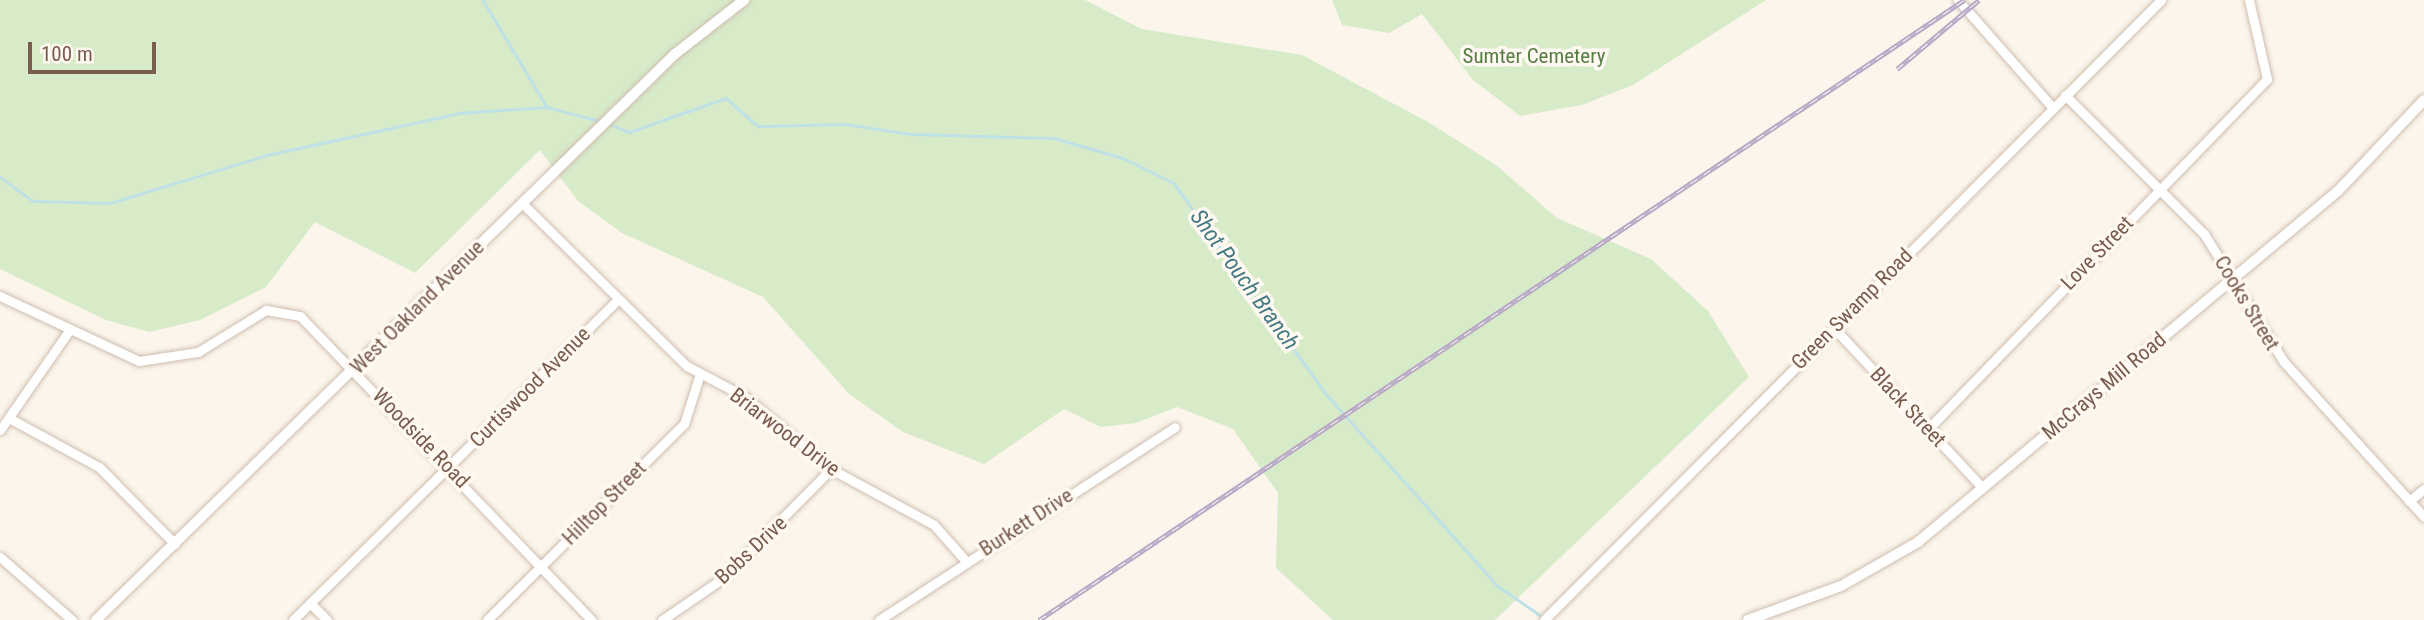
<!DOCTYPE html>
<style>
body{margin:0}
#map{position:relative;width:2424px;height:620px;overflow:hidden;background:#fcf5eb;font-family:"Roboto Condensed",sans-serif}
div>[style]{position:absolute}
.green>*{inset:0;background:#d7ebc9}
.stream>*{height:2.5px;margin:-1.25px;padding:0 1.25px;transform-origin:1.25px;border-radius:1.25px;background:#bfe1e6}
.roads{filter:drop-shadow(0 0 2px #cfbdb0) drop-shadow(0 0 2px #cfbdb0)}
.minor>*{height:9px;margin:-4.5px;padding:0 4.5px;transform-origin:4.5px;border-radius:4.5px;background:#fff}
.tertiary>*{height:10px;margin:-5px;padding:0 5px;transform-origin:5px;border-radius:5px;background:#fff}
.rail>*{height:5px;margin-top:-2.5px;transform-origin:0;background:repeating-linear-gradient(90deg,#fff9f2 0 8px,#b8a8c7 0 16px);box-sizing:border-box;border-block:2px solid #b8a8c7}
span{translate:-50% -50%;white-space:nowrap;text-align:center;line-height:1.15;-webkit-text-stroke:7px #fff9f2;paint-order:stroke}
.park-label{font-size:21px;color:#577d45}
.street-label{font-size:21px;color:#785c4e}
.water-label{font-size:23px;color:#447a83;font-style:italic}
.scale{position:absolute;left:28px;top:42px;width:128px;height:32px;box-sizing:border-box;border:4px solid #785c4e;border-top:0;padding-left:9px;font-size:21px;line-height:24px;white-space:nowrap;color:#785c4e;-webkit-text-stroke:5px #fff9f2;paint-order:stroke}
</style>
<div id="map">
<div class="green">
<div style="clip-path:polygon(0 0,1085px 0,1142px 29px,1302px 55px,1428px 122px,1496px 165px,1557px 218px,1651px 259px,1708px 311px,1749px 377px,1495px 620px,1333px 620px,1276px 568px,1278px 493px,1233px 429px,1177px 407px,1136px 423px,1101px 427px,1064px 409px,984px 464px,903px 432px,849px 394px,763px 297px,622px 233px,578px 201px,540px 150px,415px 273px,315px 222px,266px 287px,200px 320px,149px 332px,106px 320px,0 269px)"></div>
<div style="clip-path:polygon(1332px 0,1766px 0,1633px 85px,1582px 105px,1520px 116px,1473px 80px,1422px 14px,1389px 33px,1342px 25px)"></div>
</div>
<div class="stream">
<div style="left:483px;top:0;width:125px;rotate:59.1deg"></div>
<div style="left:609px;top:124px;width:22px;rotate:22deg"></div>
<div style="left:629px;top:132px;width:103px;rotate:-19.3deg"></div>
<div style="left:726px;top:98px;width:43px;rotate:41.2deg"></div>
<div style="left:758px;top:126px;width:88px;rotate:-1.3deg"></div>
<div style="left:846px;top:124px;width:65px;rotate:8.9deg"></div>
<div style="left:910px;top:134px;width:144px;rotate:1.6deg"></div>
<div style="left:1054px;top:138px;width:72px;rotate:16.2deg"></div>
<div style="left:1123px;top:158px;width:57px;rotate:26.1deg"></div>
<div style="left:1174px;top:183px;width:261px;rotate:54.2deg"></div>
<div style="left:1327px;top:395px;width:256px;rotate:48.2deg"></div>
<div style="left:1498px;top:586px;width:56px;rotate:34.8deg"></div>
<div style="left:0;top:177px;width:41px;rotate:36deg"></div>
<div style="left:33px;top:201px;width:77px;rotate:1.5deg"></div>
<div style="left:110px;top:203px;width:164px;rotate:-17deg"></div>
<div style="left:267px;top:155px;width:197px;rotate:-12.3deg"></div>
<div style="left:459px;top:113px;width:88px;rotate:-3.9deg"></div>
<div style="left:547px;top:107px;width:58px;rotate:15deg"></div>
</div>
<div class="roads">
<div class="minor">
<div style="left:1958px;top:0;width:142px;rotate:48.7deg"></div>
<div style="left:2065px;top:95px;width:197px;rotate:45deg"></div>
<div style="left:2204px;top:234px;width:151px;rotate:58deg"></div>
<div style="left:2284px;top:362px;width:209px;rotate:47.9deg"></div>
<div style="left:522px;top:203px;width:232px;rotate:44.7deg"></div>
<div style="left:687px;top:366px;width:66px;rotate:28.1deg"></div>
<div style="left:745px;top:397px;width:112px;rotate:39.9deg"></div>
<div style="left:831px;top:469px;width:117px;rotate:28.5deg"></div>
<div style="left:934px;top:525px;width:48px;rotate:48.4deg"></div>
<div style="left:0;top:296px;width:153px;rotate:25.1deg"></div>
<div style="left:139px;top:361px;width:60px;rotate:-8.7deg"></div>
<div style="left:198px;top:352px;width:80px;rotate:-31.7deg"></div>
<div style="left:266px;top:310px;width:35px;rotate:10deg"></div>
<div style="left:300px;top:316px;width:422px;rotate:46.2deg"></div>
<div style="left:1834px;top:328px;width:217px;rotate:47.1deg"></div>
<div style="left:9px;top:418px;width:102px;rotate:28.6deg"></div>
<div style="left:99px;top:467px;width:108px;rotate:45.4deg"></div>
<div style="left:1929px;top:428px;width:486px;rotate:-45.9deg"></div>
<div style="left:2267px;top:79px;width:81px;rotate:-102.8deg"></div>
<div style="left:0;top:430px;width:119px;rotate:-55.2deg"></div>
<div style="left:2409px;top:501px;width:19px;rotate:-39deg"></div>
<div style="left:0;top:557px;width:96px;rotate:41.2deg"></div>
<div style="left:310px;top:603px;width:24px;rotate:45deg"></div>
<div style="left:293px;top:620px;width:456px;rotate:-44.6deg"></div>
<div style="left:487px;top:620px;width:278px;rotate:-44.9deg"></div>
<div style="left:684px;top:424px;width:52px;rotate:-72.3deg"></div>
<div style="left:662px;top:620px;width:74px;rotate:-34.5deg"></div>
<div style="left:723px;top:578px;width:153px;rotate:-45.3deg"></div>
<div style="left:879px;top:620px;width:353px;rotate:-33.1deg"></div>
<div style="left:1544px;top:620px;width:875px;rotate:-45.14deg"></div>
</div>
<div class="tertiary">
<div style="left:96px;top:620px;width:810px;rotate:-44.35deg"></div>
<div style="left:675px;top:54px;width:88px;rotate:-38deg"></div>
<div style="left:1748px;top:620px;width:99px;rotate:-20.1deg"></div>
<div style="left:1841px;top:586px;width:89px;rotate:-29.7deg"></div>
<div style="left:1918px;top:542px;width:547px;rotate:-39.89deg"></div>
<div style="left:2338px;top:191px;width:125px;rotate:-46.6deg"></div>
</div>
</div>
<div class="rail">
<div style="left:1897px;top:69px;width:107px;rotate:-40.1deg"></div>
<div style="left:1039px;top:620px;width:1114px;rotate:-33.83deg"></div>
</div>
<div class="park-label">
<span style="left:1534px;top:56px">Sumter Cemetery</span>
</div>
<div class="street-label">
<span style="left:2097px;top:253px;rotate:-46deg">Love Street</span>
<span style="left:2247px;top:303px;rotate:59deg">Cooks Street</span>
<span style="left:417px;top:307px;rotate:-45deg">West Oakland Avenue</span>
<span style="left:1852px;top:309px;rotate:-45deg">Green Swamp Road</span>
<span style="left:2104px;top:386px;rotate:-40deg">McCrays Mill Road</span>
<span style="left:530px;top:387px;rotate:-45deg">Curtiswood Avenue</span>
<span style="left:1908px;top:407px;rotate:47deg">Black Street</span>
<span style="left:785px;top:432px;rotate:37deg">Briarwood Drive</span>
<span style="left:421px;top:438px;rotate:46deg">Woodside Road</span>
<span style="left:604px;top:503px;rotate:-45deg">Hilltop Street</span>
<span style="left:1026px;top:522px;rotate:-33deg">Burkett Drive</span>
<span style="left:751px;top:550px;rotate:-43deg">Bobs Drive</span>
</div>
<div class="water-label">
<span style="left:1244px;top:280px;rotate:54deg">Shot Pouch Branch</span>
</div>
<div class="scale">100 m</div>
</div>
